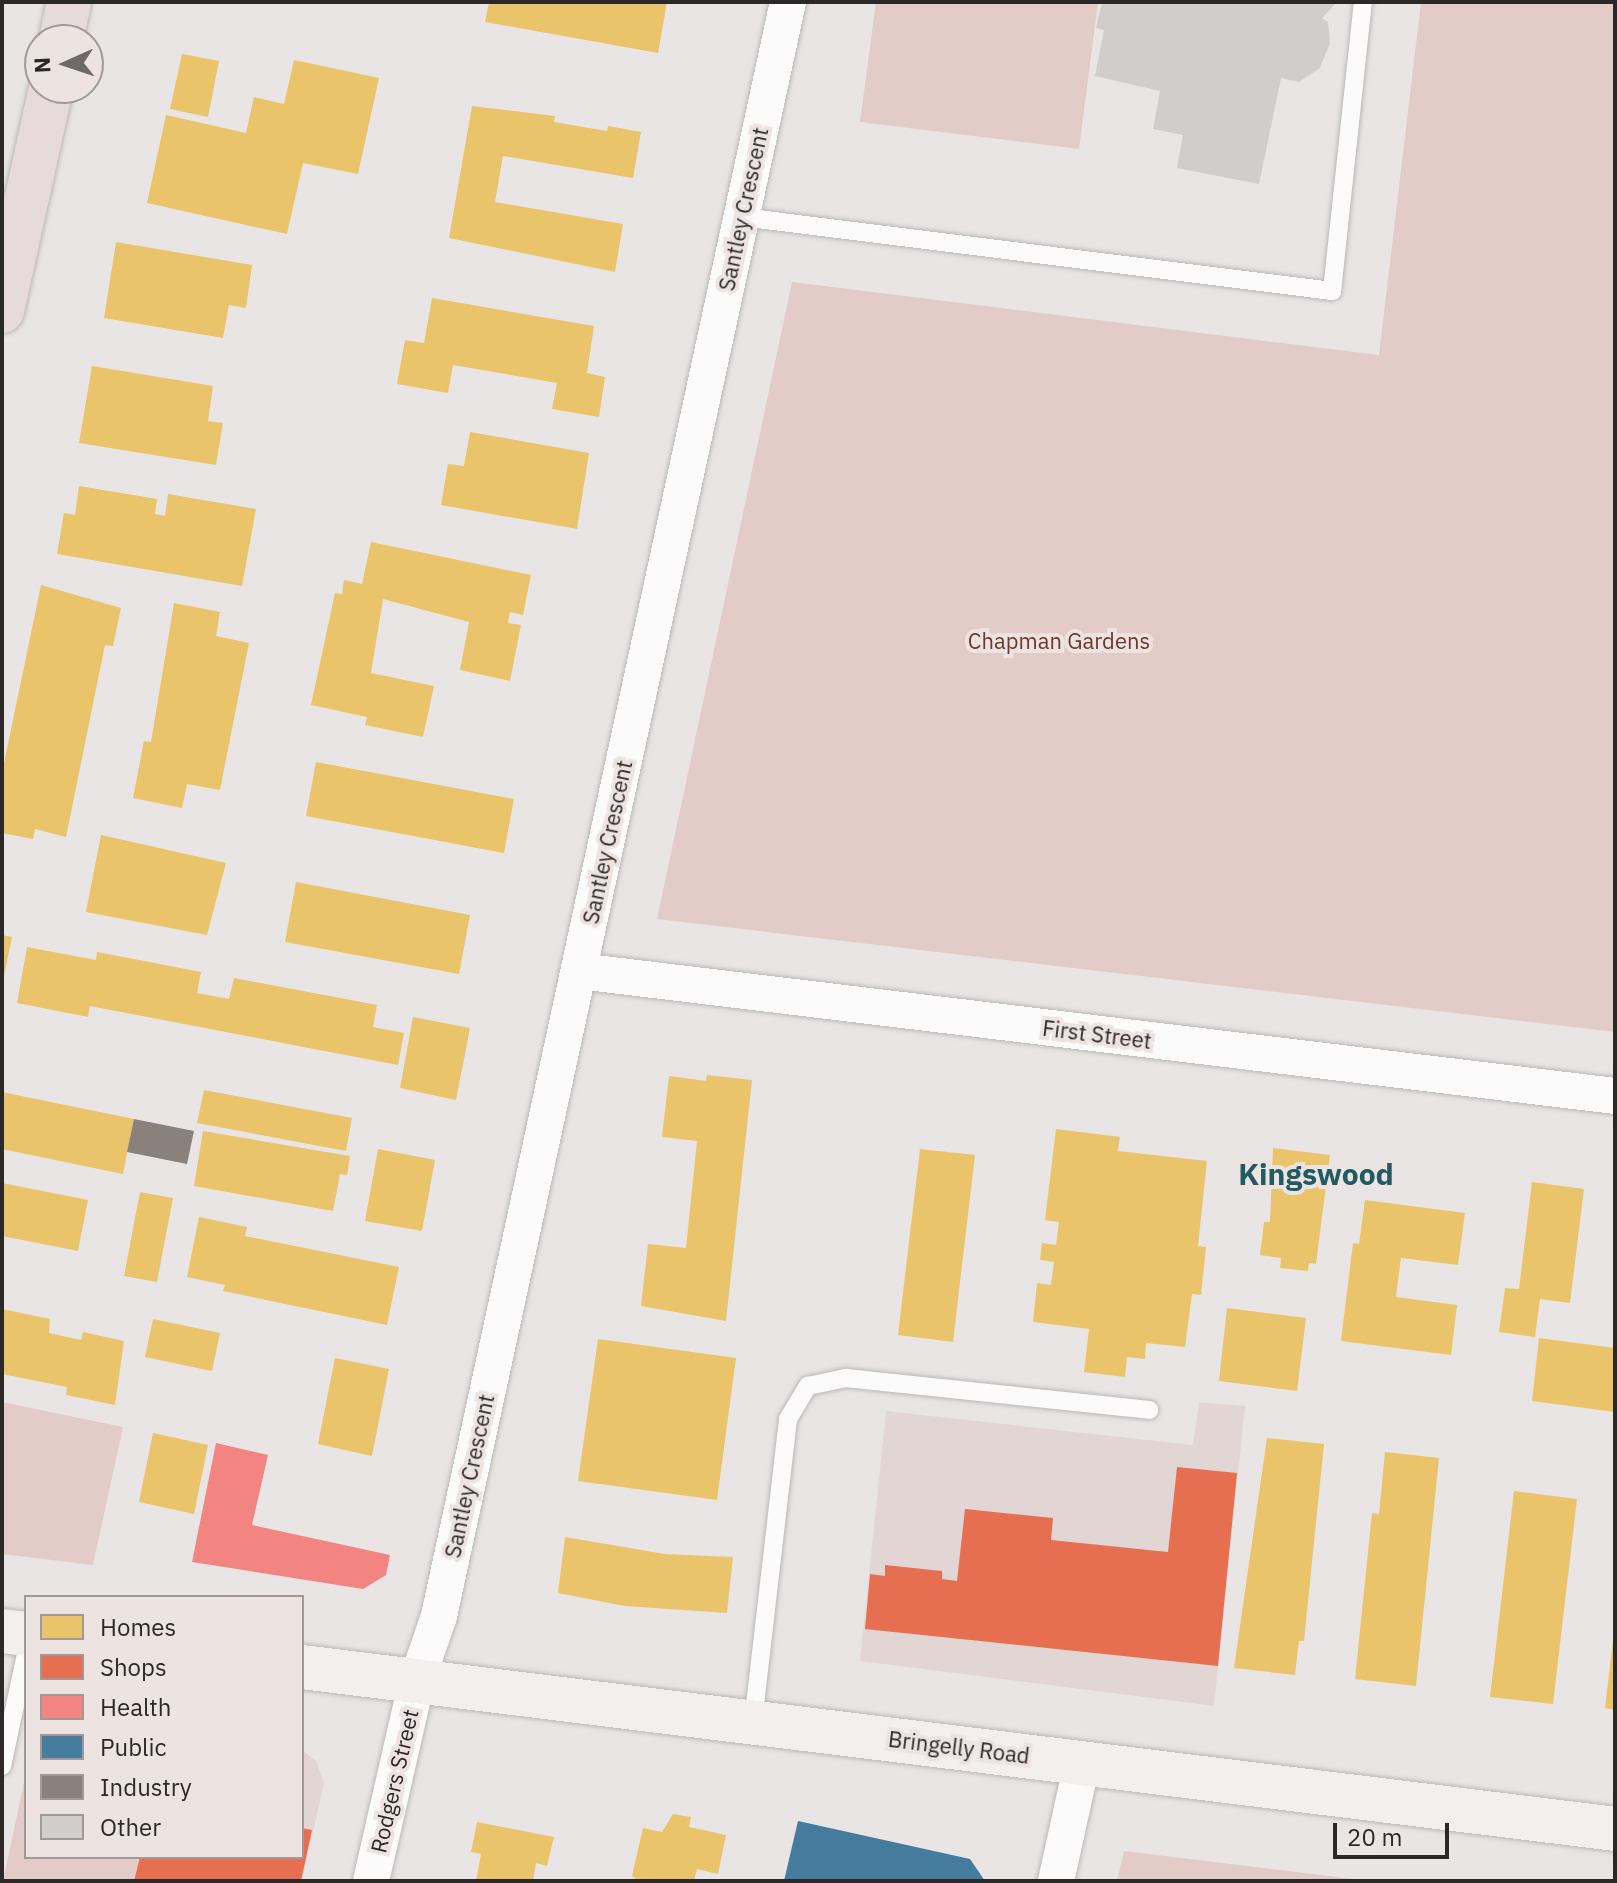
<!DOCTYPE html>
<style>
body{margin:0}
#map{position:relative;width:1617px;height:1883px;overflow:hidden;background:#eae5e5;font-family:"IBM Plex Sans",sans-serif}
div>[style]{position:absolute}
.built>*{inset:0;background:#e2d6d5}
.green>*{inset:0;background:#e3cbc7}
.homes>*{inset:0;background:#e9c46a}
.shops>*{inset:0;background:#e76f51}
.health>*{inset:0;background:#f28482}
.public>*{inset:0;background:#457b9d}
.industry>*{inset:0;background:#8a817c}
.building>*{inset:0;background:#d1cdcd}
.roads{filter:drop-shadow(0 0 2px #bcb8b8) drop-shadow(0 0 2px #bcb8b8)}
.service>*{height:18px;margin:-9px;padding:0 9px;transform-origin:9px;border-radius:9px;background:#fcfbfb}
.minor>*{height:36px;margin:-18px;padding:0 18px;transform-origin:18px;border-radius:18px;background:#fcfbfb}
.secondary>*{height:44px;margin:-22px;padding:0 22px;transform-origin:22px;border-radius:22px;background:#f3efee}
.trunk>*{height:44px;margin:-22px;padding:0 22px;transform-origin:22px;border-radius:22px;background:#e6dbda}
span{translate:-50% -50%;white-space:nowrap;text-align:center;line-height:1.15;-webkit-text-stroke:8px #ede4e2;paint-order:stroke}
.street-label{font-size:22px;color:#2c2827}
.park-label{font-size:22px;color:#6e372e}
.district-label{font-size:30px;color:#225a64;font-weight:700}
.frame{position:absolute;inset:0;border:4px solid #2c2827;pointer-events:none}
.legend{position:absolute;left:24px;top:1595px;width:280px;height:264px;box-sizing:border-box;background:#ede4e2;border:2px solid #a09997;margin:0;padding:10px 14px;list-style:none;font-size:24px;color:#2c2827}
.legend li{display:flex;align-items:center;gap:16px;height:40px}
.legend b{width:40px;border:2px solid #a09997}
.north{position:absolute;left:24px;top:24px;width:80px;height:80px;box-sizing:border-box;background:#ede4e2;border:2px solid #a09997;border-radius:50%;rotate:267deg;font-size:22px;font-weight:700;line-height:32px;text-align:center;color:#2c2827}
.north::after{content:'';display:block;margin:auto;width:28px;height:36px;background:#6e6a6a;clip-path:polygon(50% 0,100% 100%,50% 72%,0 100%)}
.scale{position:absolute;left:1333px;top:1823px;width:116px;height:36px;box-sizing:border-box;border:4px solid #2c2827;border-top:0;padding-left:10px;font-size:24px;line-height:28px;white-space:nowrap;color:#2c2827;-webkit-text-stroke:6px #ede4e2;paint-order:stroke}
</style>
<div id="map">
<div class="built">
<div style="clip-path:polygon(1199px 1402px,1245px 1406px,1214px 1706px,860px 1661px,886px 1411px,1193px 1445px)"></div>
<div style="clip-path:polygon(302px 1750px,316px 1761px,324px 1783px,302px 1881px,134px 1881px,139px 1857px,302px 1857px)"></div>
</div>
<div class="green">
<div style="clip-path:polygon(876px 2px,1098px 2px,1079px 149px,860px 122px)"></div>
<div style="clip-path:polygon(1421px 2px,1615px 2px,1615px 1032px,657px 919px,792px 282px,1379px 355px)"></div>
<div style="clip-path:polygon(2px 1402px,123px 1427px,93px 1565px,2px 1554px)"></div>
<div style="clip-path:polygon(26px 1773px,26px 1857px,139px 1857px,134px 1881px,3px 1881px)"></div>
<div style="clip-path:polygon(1124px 1851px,1370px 1881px,1117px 1881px)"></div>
</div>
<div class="homes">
<div style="clip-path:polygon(489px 2px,667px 2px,658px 53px,485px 22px)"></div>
<div style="clip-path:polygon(182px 54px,219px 61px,208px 117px,170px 109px)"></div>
<div style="clip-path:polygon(294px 60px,379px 78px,358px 174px,303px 163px,287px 234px,147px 203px,166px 115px,246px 133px,254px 97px,284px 104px)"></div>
<div style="clip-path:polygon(472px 106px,555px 116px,554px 122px,607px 131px,608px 126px,641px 132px,633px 178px,503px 156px,495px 202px,623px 224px,615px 272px,449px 238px)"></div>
<div style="clip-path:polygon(116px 242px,252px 265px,246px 308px,229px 305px,223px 338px,104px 318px)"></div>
<div style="clip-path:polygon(432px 298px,594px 326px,587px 373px,605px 377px,599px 417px,552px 409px,557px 383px,453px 365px,448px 393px,397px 384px,405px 340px,424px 343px)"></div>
<div style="clip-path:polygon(92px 366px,213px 386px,208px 421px,223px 423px,216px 465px,79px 443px)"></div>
<div style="clip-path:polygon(470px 432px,589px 453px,577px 529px,441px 505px,448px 464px,464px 466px)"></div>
<div style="clip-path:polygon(79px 486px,157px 499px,155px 514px,165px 516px,168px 494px,256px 509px,242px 586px,57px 554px,64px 513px,75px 515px)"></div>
<div style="clip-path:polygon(371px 542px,531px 575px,523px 615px,510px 612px,508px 623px,521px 625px,510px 681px,460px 670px,469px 622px,383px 599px,371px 673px,434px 686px,423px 737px,365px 725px,367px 717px,311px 705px,335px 593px,342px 594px,344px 580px,362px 584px)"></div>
<div style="clip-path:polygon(41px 585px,121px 608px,113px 646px,105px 645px,66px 837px,35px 829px,33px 839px,2px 833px,2px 773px)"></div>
<div style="clip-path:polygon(174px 603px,220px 612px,216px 636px,249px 643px,220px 790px,187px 784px,182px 808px,133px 798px,144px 741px,151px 742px)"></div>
<div style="clip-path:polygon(316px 762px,514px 799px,504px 853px,306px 816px)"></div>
<div style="clip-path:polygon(101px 835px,226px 863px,207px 935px,86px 912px)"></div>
<div style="clip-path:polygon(296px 882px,470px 915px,459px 974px,285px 942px)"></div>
<div style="clip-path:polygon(2px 935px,12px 937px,3px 981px,2px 981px)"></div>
<div style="clip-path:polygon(27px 947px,96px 960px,97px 952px,201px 972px,197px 993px,229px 999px,234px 978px,377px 1005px,373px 1027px,404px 1033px,398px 1065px,90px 1006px,88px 1017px,17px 1003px)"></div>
<div style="clip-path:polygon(413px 1017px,470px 1028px,456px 1100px,400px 1088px)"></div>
<div style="clip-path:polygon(707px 1075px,752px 1080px,726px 1321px,641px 1306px,648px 1244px,686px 1248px,697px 1141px,662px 1137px,669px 1076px,706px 1081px)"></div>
<div style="clip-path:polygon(204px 1090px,352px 1118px,346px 1151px,197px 1123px)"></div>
<div style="clip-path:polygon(2px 1092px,134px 1119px,123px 1174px,2px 1149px)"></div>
<div style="clip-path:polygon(1056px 1129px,1120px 1137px,1118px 1151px,1207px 1161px,1198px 1246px,1206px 1247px,1201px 1295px,1192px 1294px,1185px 1347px,1146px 1343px,1145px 1359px,1127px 1357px,1125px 1377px,1084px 1372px,1089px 1329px,1033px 1322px,1037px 1283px,1051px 1285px,1054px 1262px,1040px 1260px,1042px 1243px,1056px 1245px,1059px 1222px,1045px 1220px)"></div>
<div style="clip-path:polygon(203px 1131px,350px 1156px,347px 1175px,340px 1174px,333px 1211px,194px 1186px)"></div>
<div style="clip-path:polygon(1273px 1148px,1330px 1155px,1316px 1264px,1309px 1263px,1308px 1271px,1280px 1268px,1281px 1258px,1260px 1255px,1264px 1222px,1270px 1222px)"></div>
<div style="clip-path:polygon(378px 1149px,435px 1160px,422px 1231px,365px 1221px)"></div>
<div style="clip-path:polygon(920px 1149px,975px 1155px,953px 1342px,898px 1335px)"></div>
<div style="clip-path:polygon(1532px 1182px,1584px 1189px,1570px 1303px,1540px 1299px,1535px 1337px,1499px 1332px,1505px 1288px,1519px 1289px)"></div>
<div style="clip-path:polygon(2px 1183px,88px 1200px,78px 1251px,2px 1236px)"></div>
<div style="clip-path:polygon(140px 1192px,173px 1198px,157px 1282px,124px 1276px)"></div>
<div style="clip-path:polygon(1365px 1200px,1465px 1213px,1458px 1265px,1401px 1258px,1396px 1297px,1457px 1305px,1451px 1355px,1341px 1341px,1353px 1243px,1359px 1244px)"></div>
<div style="clip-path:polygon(199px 1217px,247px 1227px,245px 1236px,399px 1267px,387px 1325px,223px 1291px,225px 1285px,187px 1277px)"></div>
<div style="clip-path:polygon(1227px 1308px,1306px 1318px,1297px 1391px,1219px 1381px)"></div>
<div style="clip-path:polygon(2px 1309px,50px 1319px,49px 1333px,81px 1340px,83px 1332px,124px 1341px,115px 1405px,66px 1395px,67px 1387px,2px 1374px)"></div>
<div style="clip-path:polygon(153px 1319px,220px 1333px,212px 1371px,145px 1357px)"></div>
<div style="clip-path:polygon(1539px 1338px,1615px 1348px,1615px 1412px,1532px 1401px)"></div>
<div style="clip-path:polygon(598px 1339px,736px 1358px,717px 1500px,578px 1481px)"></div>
<div style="clip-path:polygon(335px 1358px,389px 1369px,372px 1456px,318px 1444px)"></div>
<div style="clip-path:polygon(153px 1433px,208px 1445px,194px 1514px,139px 1502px)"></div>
<div style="clip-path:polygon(1267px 1438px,1324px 1444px,1304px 1641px,1299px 1641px,1295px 1675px,1234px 1668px)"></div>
<div style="clip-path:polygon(1385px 1452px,1439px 1458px,1416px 1686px,1355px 1679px,1372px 1513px,1379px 1514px)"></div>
<div style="clip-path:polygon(1514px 1491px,1577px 1499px,1553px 1704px,1490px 1697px)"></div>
<div style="clip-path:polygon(565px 1537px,665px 1554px,733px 1557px,727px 1613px,625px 1606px,558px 1593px)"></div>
<div style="clip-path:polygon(1613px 1641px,1615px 1641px,1615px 1710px,1605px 1708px)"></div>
<div style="clip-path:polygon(673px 1814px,691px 1817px,689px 1827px,726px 1835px,718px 1874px,697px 1869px,694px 1881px,639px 1881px,632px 1876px,643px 1828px,662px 1832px)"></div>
<div style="clip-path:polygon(477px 1822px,554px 1837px,547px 1866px,536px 1863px,533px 1881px,476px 1881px,481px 1854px,471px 1852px)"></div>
</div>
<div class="shops">
<div style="clip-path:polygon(1177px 1467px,1237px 1473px,1218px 1666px,865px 1629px,870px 1574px,885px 1576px,885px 1565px,942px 1571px,942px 1579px,957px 1581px,965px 1509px,1053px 1518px,1051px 1540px,1168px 1552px)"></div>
<div style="clip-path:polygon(302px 1828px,312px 1830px,301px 1881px,134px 1881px,140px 1857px,302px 1857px)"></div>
</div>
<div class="health">
<div style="clip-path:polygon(216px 1443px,268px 1455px,252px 1525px,390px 1555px,386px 1575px,363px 1589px,192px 1562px)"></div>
</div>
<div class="public">
<div style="clip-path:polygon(798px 1821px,970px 1859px,985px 1881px,784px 1881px)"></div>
</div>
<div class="industry">
<div style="clip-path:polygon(134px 1119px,194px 1131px,187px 1164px,127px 1152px)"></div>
</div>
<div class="building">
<div style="clip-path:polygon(1102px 2px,1337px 2px,1322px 18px,1328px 22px,1330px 43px,1320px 68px,1299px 82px,1281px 78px,1259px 184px,1177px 168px,1183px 135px,1153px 129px,1160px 91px,1095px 76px,1104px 30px,1096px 28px)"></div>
</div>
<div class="roads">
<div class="service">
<div style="left:742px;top:217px;width:595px;rotate:7.15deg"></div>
<div style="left:1332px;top:291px;width:291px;rotate:-83.9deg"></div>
<div style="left:753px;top:1722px;width:305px;rotate:-83.4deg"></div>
<div style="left:788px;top:1419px;width:39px;rotate:-59deg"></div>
<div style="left:808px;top:1386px;width:39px;rotate:-12deg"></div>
<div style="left:846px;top:1378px;width:305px;rotate:6deg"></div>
<div style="left:2px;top:1766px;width:115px;rotate:-77.9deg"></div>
</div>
<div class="minor">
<div style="left:579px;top:971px;width:1044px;rotate:6.88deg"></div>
<div style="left:371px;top:1881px;width:206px;rotate:-77.1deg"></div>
<div style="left:417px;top:1680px;width:68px;rotate:-71deg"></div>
<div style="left:439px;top:1616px;width:1651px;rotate:-77.8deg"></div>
<div style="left:1056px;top:1881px;width:121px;rotate:-77.6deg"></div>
</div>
<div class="secondary">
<div style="left:2px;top:1631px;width:24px;rotate:7deg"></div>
<div style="left:302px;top:1667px;width:1323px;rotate:7.03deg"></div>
</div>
<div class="trunk">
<div style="left:61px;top:40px;width:39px;rotate:-78deg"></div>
<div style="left:2px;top:311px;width:228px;rotate:-77.6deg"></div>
</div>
</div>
<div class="street-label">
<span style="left:743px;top:209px;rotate:-78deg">Santley Crescent</span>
<span style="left:607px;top:842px;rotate:-78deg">Santley Crescent</span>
<span style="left:1097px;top:1034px;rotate:7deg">First Street</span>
<span style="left:469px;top:1476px;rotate:-78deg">Santley Crescent</span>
<span style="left:959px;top:1747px;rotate:7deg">Bringelly Road</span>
<span style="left:394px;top:1781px;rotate:-77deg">Rodgers Street</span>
</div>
<div class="park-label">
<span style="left:1059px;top:641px">Chapman Gardens</span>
</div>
<div class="district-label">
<span style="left:1316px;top:1174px">Kingswood</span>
</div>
<div class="frame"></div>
<ul class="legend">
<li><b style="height:22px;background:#e9c46a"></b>Homes</li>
<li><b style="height:22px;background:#e76f51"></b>Shops</li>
<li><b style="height:22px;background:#f28482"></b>Health</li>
<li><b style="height:22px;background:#457b9d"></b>Public</li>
<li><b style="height:22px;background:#8a817c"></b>Industry</li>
<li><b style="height:22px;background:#d1cdcd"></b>Other</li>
</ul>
<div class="north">N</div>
<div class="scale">20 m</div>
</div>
